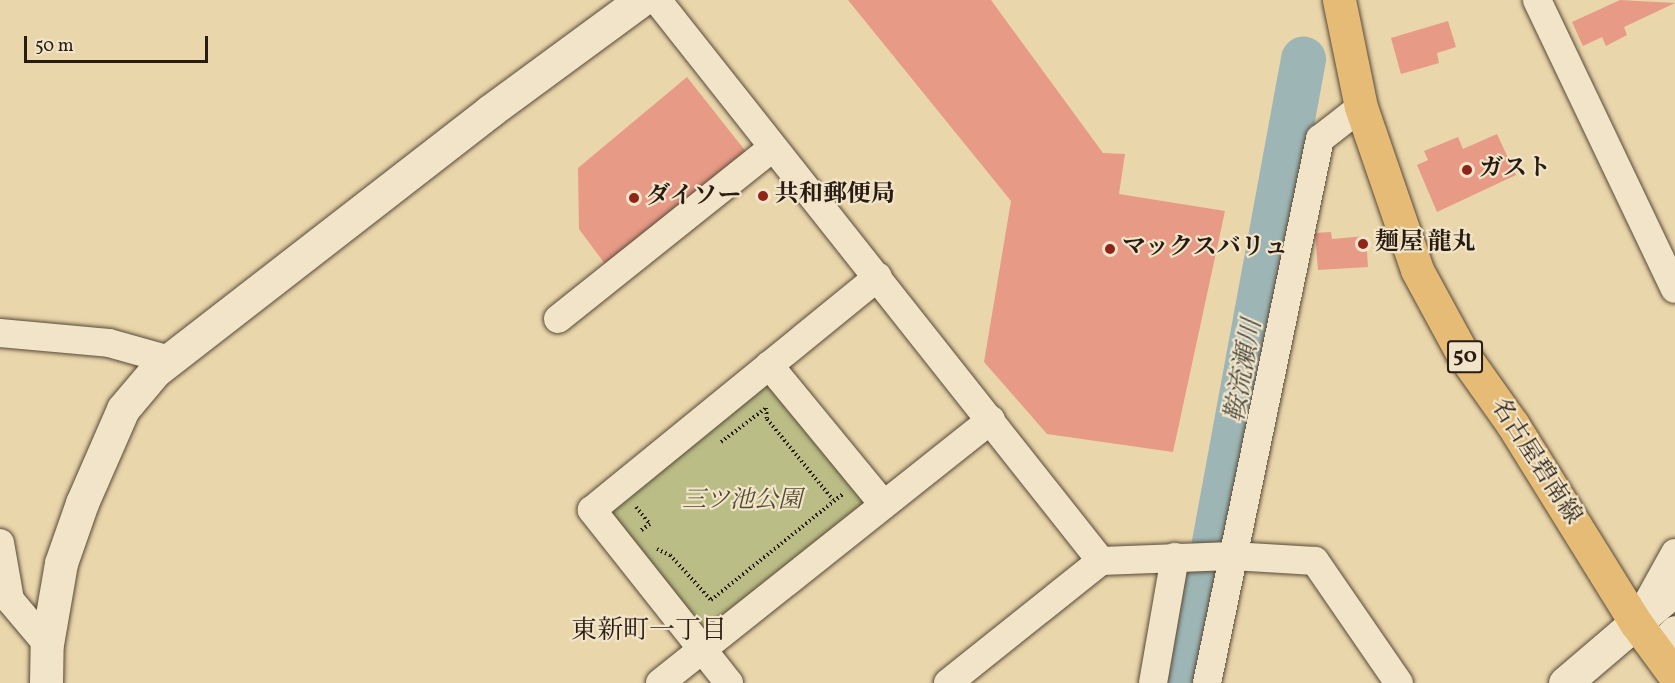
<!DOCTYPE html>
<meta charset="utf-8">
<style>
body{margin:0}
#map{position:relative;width:1675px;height:683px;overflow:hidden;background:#ead6ab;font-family:Vollkorn,"Noto Serif JP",serif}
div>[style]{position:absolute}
.green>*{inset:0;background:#bbbd86}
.river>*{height:45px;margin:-22.5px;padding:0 22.5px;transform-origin:22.5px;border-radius:22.5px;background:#9db6b5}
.building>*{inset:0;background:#e79a86}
.path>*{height:4px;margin-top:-2px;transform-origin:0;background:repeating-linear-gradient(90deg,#271b12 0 1.5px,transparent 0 4.5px)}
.roads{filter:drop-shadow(0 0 2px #584a38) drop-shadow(0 0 2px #584a38)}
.street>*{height:28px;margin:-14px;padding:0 14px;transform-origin:14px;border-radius:14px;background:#f1e4c8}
.secondary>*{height:33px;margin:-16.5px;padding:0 16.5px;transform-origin:16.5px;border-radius:16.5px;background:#f1e4c8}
.primary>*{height:33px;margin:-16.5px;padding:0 16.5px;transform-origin:16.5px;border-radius:16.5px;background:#e5bb76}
.dots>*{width:16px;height:16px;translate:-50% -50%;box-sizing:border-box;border:3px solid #f1e4c8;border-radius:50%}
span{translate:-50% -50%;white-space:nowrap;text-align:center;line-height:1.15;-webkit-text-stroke:4.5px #f1e4c8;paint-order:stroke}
.shield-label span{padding:2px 4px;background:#f1e4c8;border:2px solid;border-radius:4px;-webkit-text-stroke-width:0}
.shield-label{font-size:22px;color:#271b12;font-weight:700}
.poi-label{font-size:24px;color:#271b12;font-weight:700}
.left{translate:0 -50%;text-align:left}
.street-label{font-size:24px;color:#271b12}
.park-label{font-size:24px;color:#534c35;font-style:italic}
.water-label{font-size:26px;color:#4a4a43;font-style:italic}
.neighbourhood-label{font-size:26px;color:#271b12}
.scale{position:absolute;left:24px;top:36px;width:184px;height:27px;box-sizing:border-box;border:3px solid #271b12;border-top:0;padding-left:8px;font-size:18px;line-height:21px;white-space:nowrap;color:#271b12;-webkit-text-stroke:4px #f1e4c8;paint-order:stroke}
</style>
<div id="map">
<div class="green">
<div style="clip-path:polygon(766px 381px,868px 506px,711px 630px,699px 629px,611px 519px,611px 504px)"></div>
</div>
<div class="river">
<div style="left:1188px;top:683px;width:635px;rotate:-79.56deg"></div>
</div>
<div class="building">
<div style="clip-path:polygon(848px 0,991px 0,1103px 153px,1125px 154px,1119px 194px,1225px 211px,1173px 452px,1047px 434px,984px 362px,1011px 201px)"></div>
<div style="clip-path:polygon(1620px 0,1675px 3px,1624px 27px,1627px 35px,1606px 46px,1602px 37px,1583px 46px,1572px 22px)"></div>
<div style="clip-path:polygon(1448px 21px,1456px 47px,1437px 53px,1439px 63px,1401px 74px,1391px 38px)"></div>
<div style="clip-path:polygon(687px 77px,747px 153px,605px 264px,579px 229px,578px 168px)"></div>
<div style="clip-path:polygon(1497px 134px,1516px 175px,1437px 212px,1417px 165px,1428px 160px,1424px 151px,1458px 137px,1463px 149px)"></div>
<div style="clip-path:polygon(1331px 232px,1332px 239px,1366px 236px,1368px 267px,1318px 270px,1315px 233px)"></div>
</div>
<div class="path">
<div style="left:766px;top:408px;width:11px;rotate:85deg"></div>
<div style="left:767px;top:419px;width:104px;rotate:50.8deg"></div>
<div style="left:721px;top:442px;width:56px;rotate:-37.1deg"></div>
<div style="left:636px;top:507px;width:22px;rotate:51deg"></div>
<div style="left:650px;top:524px;width:12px;rotate:145deg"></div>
<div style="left:657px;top:549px;width:14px;rotate:25deg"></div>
<div style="left:670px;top:555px;width:61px;rotate:47.7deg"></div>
<div style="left:711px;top:600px;width:169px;rotate:-38.8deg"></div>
</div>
<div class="roads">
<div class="street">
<div style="left:657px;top:0;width:715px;rotate:51.64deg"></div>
<div style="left:1537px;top:0;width:320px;rotate:64.5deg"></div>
<div style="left:558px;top:319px;width:274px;rotate:-38.6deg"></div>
<div style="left:0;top:333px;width:109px;rotate:5.2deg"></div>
<div style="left:109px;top:343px;width:63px;rotate:15.6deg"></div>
<div style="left:769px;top:365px;width:180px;rotate:50.6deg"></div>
<div style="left:0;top:543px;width:58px;rotate:80deg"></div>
<div style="left:10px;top:600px;width:57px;rotate:49.9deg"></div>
<div style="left:1640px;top:616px;width:72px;rotate:-60.9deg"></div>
<div style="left:1656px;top:648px;width:26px;rotate:-43deg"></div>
<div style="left:660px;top:683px;width:423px;rotate:-38.5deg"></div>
<div style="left:729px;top:683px;width:221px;rotate:-128.4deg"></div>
<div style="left:592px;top:510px;width:369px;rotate:-39.2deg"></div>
<div style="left:948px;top:683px;width:196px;rotate:-38.6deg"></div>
<div style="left:1101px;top:561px;width:131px;rotate:-2.2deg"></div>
<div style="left:1232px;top:556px;width:83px;rotate:3.4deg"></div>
<div style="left:1315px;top:561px;width:148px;rotate:55.5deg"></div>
<div style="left:1153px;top:683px;width:128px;rotate:-80.1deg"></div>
<div style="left:1207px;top:683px;width:556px;rotate:-78.27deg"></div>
<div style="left:1320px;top:139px;width:52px;rotate:-38deg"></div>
</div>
<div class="secondary">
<div style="left:46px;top:683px;width:39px;rotate:-89deg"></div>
<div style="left:47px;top:644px;width:82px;rotate:-80.2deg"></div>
<div style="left:61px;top:563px;width:64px;rotate:-70.7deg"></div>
<div style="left:82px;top:503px;width:103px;rotate:-66.4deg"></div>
<div style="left:123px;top:409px;width:50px;rotate:-49.9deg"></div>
<div style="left:155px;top:371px;width:424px;rotate:-37.8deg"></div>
<div style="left:490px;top:111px;width:187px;rotate:-36.3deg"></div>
<div style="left:1565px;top:683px;width:145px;rotate:-40.5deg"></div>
</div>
<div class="primary">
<div style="left:1339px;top:0;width:109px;rotate:78.4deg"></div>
<div style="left:1361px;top:107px;width:172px;rotate:71deg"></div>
<div style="left:1417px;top:270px;width:94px;rotate:61.5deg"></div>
<div style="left:1462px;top:353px;width:88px;rotate:54.7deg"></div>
<div style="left:1513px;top:425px;width:233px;rotate:58.2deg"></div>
<div style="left:1636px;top:623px;width:66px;rotate:53.7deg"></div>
</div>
</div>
<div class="dots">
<div style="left:1467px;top:170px;background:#8f2418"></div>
<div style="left:763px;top:196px;background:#8f2418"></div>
<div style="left:634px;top:198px;background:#8f2418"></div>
<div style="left:1363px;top:244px;background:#8f2418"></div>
<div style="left:1110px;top:249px;background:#8f2418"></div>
</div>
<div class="shield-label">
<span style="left:1465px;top:357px">50</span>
</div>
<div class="poi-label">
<span class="left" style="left:1479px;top:170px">ガスト</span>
<span class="left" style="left:775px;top:196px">共和郵便局</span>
<span class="left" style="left:646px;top:198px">ダイソー</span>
<span class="left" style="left:1375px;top:244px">麺屋 龍丸</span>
<span class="left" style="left:1122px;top:249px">マックスバリュ</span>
</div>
<div class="street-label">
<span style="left:1535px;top:462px;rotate:57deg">名古屋碧南線</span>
</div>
<div class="park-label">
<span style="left:742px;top:502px">三ツ池公園</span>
</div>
<div class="water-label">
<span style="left:1245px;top:371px;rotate:-80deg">鞍流瀬川</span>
</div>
<div class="neighbourhood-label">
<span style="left:649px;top:632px">東新町一丁目</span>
</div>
<div class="scale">50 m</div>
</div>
